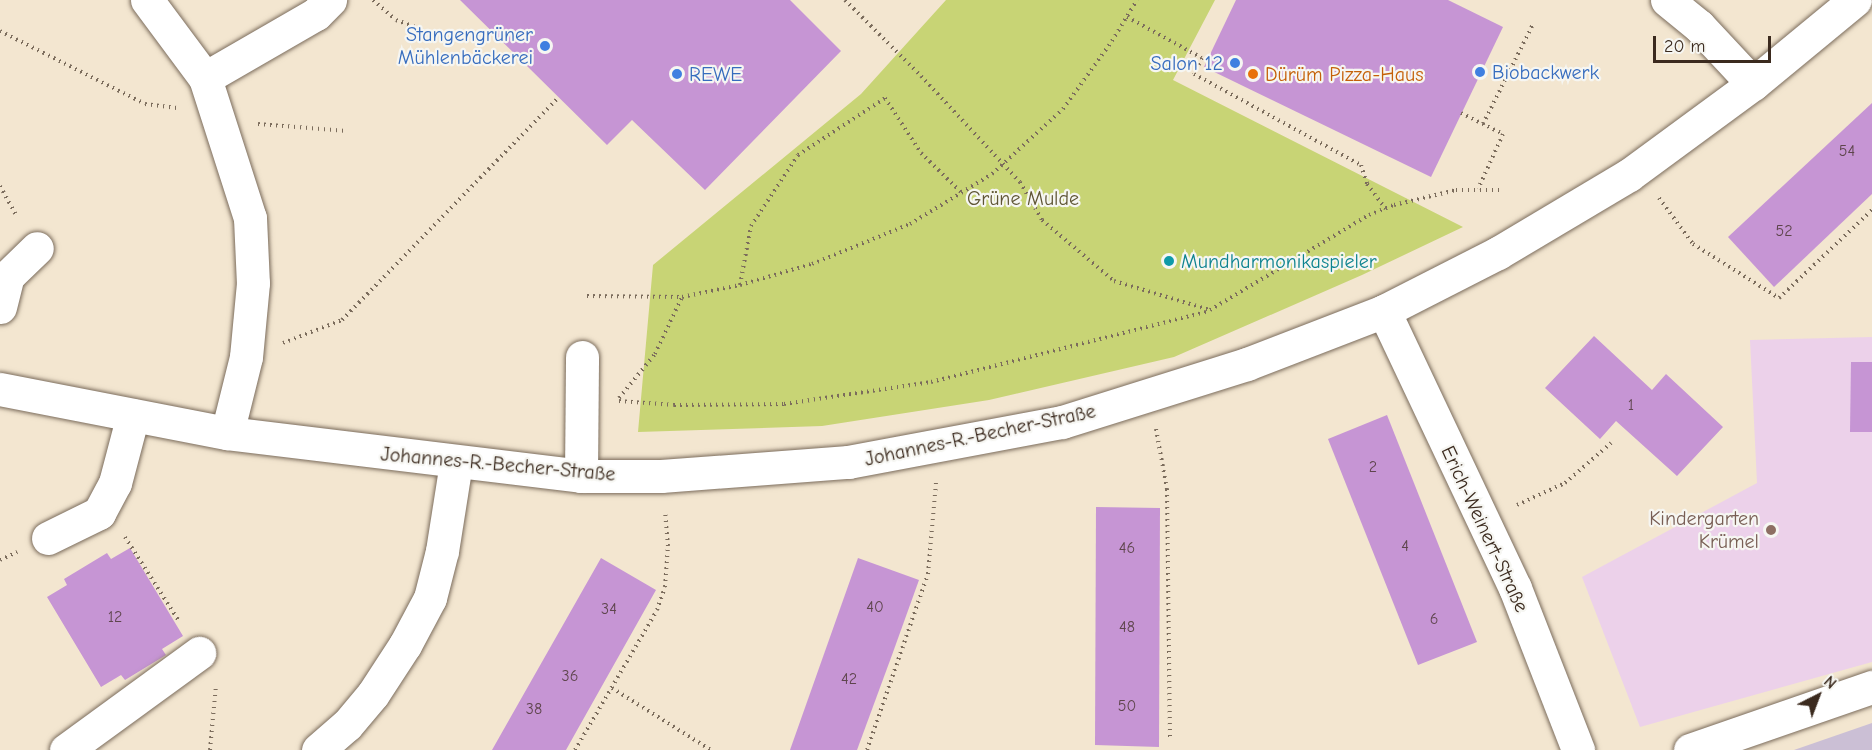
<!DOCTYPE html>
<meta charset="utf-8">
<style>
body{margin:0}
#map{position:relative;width:1872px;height:750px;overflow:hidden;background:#f3e6d0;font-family:"Comic Neue",sans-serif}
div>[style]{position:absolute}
.built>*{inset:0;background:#ecd1ea}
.industrial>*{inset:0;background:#cbbfd5}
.green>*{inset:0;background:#c8d475}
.building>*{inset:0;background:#c695d4}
.path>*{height:4px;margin-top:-2px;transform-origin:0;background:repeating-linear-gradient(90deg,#7b6c5c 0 1.5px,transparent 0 6px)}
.roads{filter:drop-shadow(0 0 2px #7b6c5c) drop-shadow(0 0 2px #7b6c5c)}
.minor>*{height:33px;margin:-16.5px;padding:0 16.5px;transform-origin:16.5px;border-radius:16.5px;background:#fff}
.dots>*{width:16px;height:16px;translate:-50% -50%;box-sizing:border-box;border:3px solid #f6f6f2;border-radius:50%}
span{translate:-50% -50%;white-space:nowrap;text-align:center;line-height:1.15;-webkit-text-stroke:4.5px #f6f6f2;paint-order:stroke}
.number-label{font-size:16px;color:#5e454c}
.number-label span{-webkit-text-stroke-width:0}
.shop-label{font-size:20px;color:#366cbe}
.right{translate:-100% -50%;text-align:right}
.left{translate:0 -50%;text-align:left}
.food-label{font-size:20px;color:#c56008}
.park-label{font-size:20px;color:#5e5434}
.culture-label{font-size:20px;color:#0d838f}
.street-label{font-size:20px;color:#3b2a1e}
.education-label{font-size:20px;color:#785e54}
.north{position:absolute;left:1788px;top:666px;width:60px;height:60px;-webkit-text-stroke:4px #f6f6f2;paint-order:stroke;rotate:42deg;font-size:16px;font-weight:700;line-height:24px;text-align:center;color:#3b2a1e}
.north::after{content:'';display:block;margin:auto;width:21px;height:27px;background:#3b2a1e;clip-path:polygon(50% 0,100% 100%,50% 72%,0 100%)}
.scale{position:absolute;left:1653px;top:36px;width:118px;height:27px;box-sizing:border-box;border:3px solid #3b2a1e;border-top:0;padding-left:8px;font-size:18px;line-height:21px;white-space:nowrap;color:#3b2a1e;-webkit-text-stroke:4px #f6f6f2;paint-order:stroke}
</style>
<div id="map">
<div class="built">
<div style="clip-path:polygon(1872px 337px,1872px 662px,1640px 727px,1582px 577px,1757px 483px,1750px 340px)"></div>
</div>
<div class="industrial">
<div style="clip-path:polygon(1872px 723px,1872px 750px,1794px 750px)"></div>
</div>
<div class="green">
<div style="clip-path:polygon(946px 0,1215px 0,1173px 80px,1463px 227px,1362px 275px,1174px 357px,989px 400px,822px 426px,638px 432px,653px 265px,861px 94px)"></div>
</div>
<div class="building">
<div style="clip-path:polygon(460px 0,790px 0,841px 51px,705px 190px,632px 120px,607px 145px)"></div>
<div style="clip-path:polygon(1236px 0,1448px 0,1503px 27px,1431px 177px,1204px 67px)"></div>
<div style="clip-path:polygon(1872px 103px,1872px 194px,1774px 287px,1728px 237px)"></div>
<div style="clip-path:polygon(1594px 336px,1652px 390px,1666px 374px,1723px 427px,1677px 476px,1616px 421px,1600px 439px,1545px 388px)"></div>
<div style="clip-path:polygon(1851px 362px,1872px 362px,1872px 432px,1850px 432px)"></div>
<div style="clip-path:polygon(1387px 415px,1477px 642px,1418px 665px,1328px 439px)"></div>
<div style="clip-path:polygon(1096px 507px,1160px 508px,1159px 747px,1095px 745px)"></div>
<div style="clip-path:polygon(130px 548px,183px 636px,162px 649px,166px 655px,125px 680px,121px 675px,101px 687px,47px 597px,67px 585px,64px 579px,107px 553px,111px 559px)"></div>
<div style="clip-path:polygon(601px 558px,656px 590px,580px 725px,566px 750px,492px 750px)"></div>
<div style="clip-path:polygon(858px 558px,919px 580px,892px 655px,857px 750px,790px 750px)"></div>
</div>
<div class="path">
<div style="left:373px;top:0;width:30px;rotate:41deg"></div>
<div style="left:396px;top:20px;width:29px;rotate:20deg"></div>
<div style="left:845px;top:0;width:107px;rotate:45deg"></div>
<div style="left:921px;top:76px;width:145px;rotate:47deg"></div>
<div style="left:1020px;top:182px;width:44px;rotate:59.9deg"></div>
<div style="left:1042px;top:220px;width:94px;rotate:40.3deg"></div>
<div style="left:1114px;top:281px;width:100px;rotate:16.8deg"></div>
<div style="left:1210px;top:310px;width:185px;rotate:-30.9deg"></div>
<div style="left:1369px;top:215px;width:27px;rotate:-22deg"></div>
<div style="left:1394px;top:205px;width:64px;rotate:-13.6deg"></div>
<div style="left:1456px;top:190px;width:47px"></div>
<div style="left:1127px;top:17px;width:85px;rotate:28.7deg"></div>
<div style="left:1202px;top:58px;width:18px;rotate:117deg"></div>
<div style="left:1194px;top:74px;width:190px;rotate:28.6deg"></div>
<div style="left:1361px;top:165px;width:20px;rotate:72deg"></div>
<div style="left:1367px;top:184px;width:31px;rotate:53deg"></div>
<div style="left:0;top:31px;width:162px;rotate:26.7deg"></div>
<div style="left:145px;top:104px;width:32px;rotate:7deg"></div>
<div style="left:1461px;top:113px;width:47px;rotate:26.6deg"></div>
<div style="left:1503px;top:134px;width:60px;rotate:114.4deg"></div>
<div style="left:258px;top:124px;width:89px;rotate:4.5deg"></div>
<div style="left:1483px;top:124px;width:110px;rotate:-63.4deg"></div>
<div style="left:0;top:186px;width:35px;rotate:61deg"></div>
<div style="left:1659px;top:198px;width:57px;rotate:53.5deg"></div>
<div style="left:1693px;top:244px;width:102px;rotate:32.1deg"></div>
<div style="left:1779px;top:298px;width:128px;rotate:-43.4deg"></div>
<div style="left:740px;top:285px;width:60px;rotate:-79.4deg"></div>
<div style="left:751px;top:226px;width:85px;rotate:-56.5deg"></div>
<div style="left:798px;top:155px;width:104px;rotate:-33.2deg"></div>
<div style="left:885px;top:98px;width:66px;rotate:56.8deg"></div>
<div style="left:921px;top:153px;width:57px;rotate:44.3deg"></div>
<div style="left:587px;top:296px;width:95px;rotate:0.6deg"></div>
<div style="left:682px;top:297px;width:59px;rotate:-11.7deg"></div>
<div style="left:740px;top:285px;width:75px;rotate:-16.3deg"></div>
<div style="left:812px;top:264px;width:106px;rotate:-22.2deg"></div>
<div style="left:910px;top:224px;width:96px;rotate:-31.4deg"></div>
<div style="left:992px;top:174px;width:96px;rotate:-42.5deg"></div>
<div style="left:1063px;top:109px;width:84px;rotate:-54.2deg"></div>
<div style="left:1112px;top:41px;width:48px;rotate:-58.6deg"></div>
<div style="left:283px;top:343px;width:63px;rotate:-21.3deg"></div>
<div style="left:342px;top:320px;width:311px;rotate:-45.8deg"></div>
<div style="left:619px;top:398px;width:57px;rotate:-50.7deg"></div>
<div style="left:655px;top:354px;width:63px;rotate:-64.7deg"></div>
<div style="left:619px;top:401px;width:55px;rotate:4.2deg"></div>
<div style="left:674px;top:405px;width:110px;rotate:-0.5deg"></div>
<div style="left:784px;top:404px;width:149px;rotate:-8.5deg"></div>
<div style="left:931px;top:382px;width:287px;rotate:-14.3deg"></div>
<div style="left:1156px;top:429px;width:61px;rotate:79.6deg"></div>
<div style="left:1167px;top:489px;width:248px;rotate:89.3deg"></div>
<div style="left:1517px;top:505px;width:53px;rotate:-24.6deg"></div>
<div style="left:1565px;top:483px;width:61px;rotate:-41deg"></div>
<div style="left:125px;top:537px;width:100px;rotate:57.3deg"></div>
<div style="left:0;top:560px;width:19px;rotate:-25deg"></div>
<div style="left:612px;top:688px;width:117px;rotate:32.1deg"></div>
<div style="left:210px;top:750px;width:65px;rotate:-84.7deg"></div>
<div style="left:575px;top:750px;width:162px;rotate:-59.6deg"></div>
<div style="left:657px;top:610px;width:24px;rotate:-71deg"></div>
<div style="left:665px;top:587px;width:41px;rotate:-85.8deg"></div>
<div style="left:668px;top:546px;width:34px;rotate:-95deg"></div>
<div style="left:867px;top:750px;width:186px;rotate:-70.9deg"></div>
<div style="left:928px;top:574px;width:92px;rotate:-85deg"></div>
</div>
<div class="roads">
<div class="minor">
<div style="left:147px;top:0;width:97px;rotate:53.4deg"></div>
<div style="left:205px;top:78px;width:147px;rotate:72.2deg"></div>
<div style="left:250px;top:218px;width:65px;rotate:87.4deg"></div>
<div style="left:253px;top:283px;width:74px;rotate:95.4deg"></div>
<div style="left:246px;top:357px;width:78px;rotate:104deg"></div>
<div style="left:1667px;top:0;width:41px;rotate:39.1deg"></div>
<div style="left:1699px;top:26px;width:79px;rotate:47deg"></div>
<div style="left:205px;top:78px;width:128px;rotate:-30deg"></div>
<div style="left:316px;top:14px;width:20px;rotate:-45deg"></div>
<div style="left:0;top:307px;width:32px;rotate:-76deg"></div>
<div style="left:8px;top:276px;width:40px;rotate:-44deg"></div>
<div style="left:1384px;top:311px;width:306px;rotate:64.7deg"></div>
<div style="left:1515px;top:588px;width:174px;rotate:68.7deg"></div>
<div style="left:0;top:389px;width:231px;rotate:11deg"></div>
<div style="left:227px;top:433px;width:357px;rotate:6.9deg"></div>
<div style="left:581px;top:476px;width:80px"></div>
<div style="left:661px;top:476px;width:188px;rotate:-4.3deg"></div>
<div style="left:848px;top:462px;width:218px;rotate:-10.6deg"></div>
<div style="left:1062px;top:422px;width:194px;rotate:-17.4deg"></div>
<div style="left:1247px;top:364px;width:147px;rotate:-21.1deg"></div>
<div style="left:1384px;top:311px;width:128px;rotate:-27deg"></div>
<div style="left:1498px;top:253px;width:152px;rotate:-30.8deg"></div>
<div style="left:1629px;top:175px;width:154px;rotate:-36.3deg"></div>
<div style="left:1753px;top:84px;width:132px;rotate:-39.5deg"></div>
<div style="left:581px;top:476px;width:119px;rotate:-89.5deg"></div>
<div style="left:48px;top:538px;width:57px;rotate:-26.1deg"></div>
<div style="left:99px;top:513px;width:34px;rotate:-62deg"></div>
<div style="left:115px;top:483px;width:70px;rotate:-75.2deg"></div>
<div style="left:66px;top:750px;width:165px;rotate:-36.1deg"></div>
<div style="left:318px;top:750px;width:38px;rotate:-41deg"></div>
<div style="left:347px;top:725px;width:40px;rotate:-50deg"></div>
<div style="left:373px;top:694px;width:59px;rotate:-56.9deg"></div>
<div style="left:405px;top:645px;width:53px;rotate:-62deg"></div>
<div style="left:430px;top:598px;width:49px;rotate:-75.7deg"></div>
<div style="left:442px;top:551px;width:89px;rotate:-81deg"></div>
<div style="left:1690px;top:750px;width:193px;rotate:-19.1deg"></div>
</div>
</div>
<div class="dots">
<div style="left:545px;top:46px;background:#3f7fe0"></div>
<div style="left:1235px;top:63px;background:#3f7fe0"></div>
<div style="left:1480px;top:72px;background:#3f7fe0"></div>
<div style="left:677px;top:74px;background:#3f7fe0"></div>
<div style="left:1253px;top:74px;background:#e8710a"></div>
<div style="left:1169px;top:261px;background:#0f9aa8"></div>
<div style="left:1771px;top:530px;background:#8d6e63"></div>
</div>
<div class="number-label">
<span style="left:1847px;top:151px">54</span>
<span style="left:1784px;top:231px">52</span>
<span style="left:1631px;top:405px">1</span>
<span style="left:1373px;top:467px">2</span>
<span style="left:1405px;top:546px">4</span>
<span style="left:1127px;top:548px">46</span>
<span style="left:875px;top:607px">40</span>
<span style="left:609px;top:609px">34</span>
<span style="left:115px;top:617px">12</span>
<span style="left:1434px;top:619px">6</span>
<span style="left:1127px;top:627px">48</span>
<span style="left:570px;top:676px">36</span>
<span style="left:849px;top:679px">42</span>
<span style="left:1127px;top:706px">50</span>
<span style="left:534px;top:709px">38</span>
</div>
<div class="shop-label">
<span class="right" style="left:533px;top:46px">Stangengrüner<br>Mühlenbäckerei</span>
<span class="right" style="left:1223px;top:63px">Salon 12</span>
<span class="left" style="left:1492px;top:72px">Biobackwerk</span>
<span class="left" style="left:689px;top:74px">REWE</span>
</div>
<div class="food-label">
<span class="left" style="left:1265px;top:74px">Dürüm Pizza-Haus</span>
</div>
<div class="park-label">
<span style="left:1023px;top:198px">Grüne Mulde</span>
</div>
<div class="culture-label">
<span class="left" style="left:1181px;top:261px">Mundharmonikaspieler</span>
</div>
<div class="street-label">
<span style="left:980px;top:435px;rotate:-12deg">Johannes-R.-Becher-Straße</span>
<span style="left:498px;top:464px;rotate:5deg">Johannes-R.-Becher-Straße</span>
<span style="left:1485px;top:529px;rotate:65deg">Erich-Weinert-Straße</span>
</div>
<div class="education-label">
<span class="right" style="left:1759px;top:530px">Kindergarten<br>Krümel</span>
</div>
<div class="north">N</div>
<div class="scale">20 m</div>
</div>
